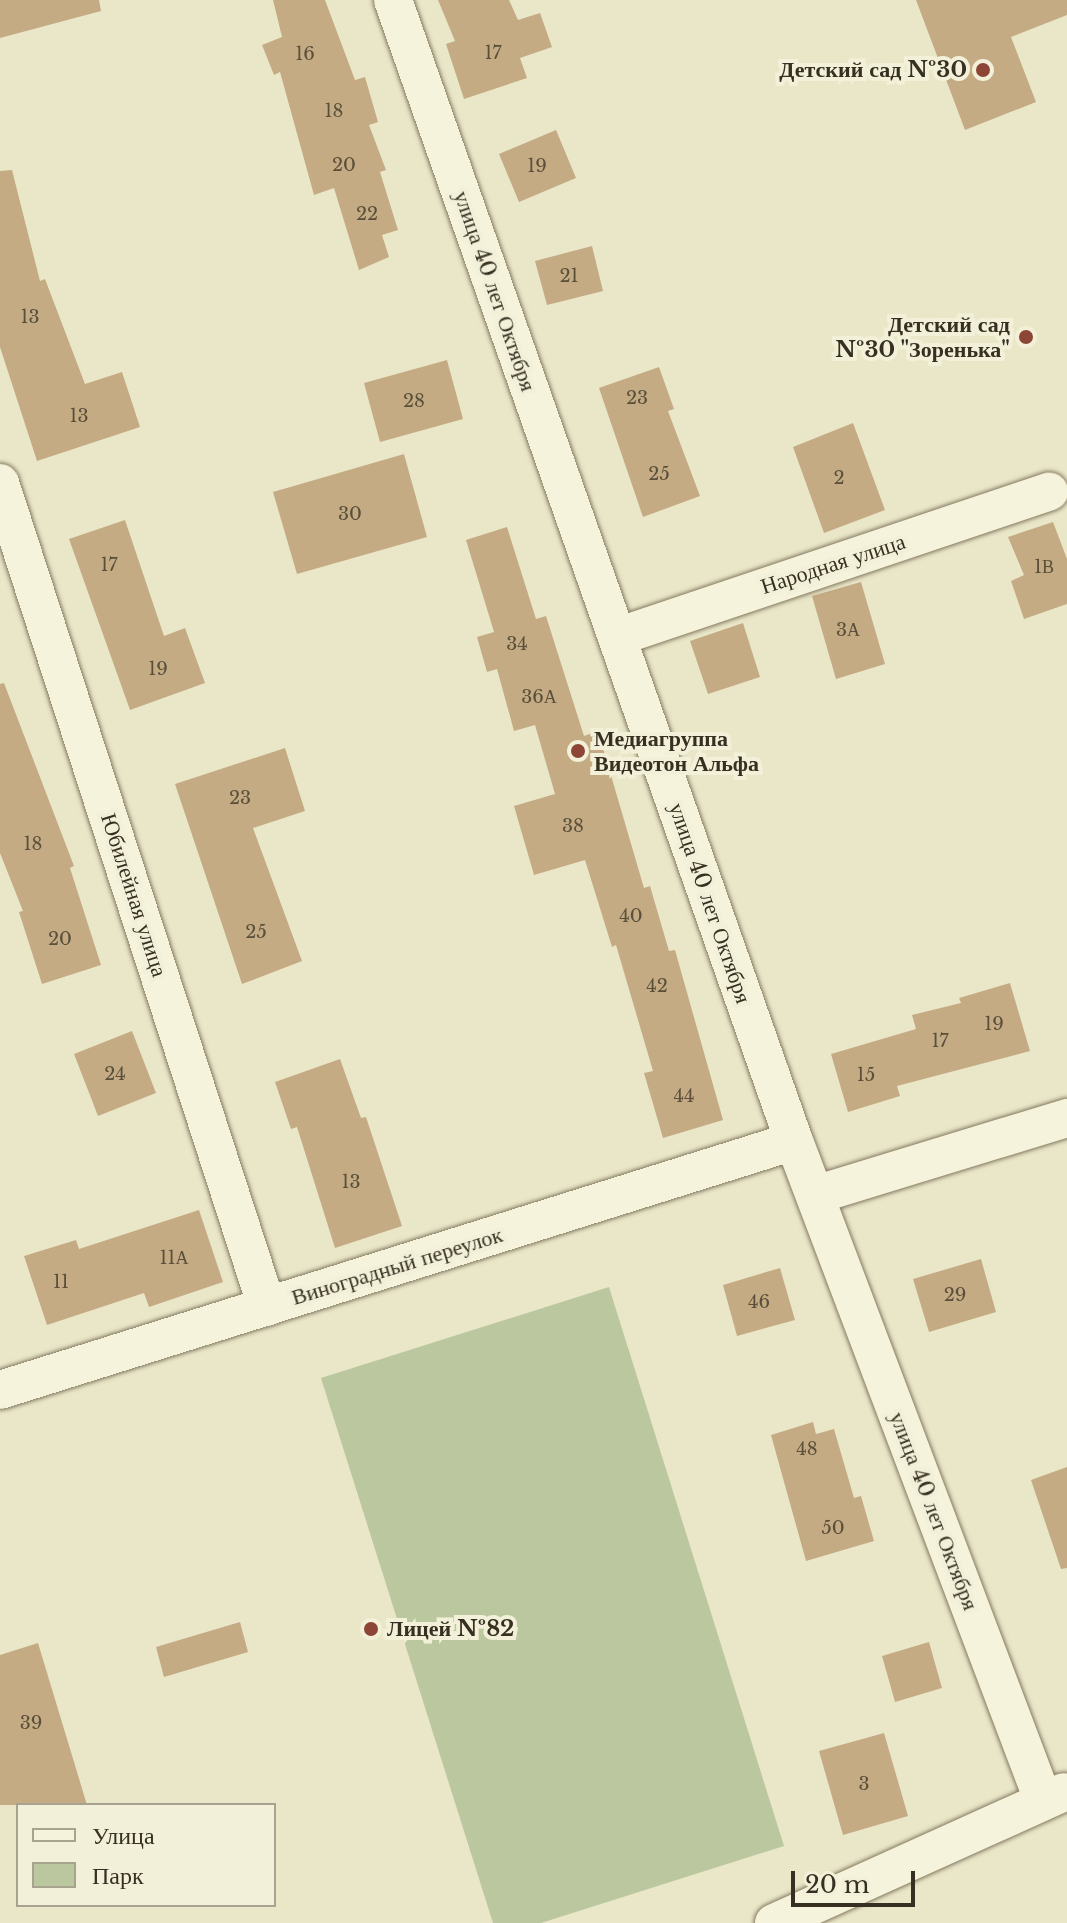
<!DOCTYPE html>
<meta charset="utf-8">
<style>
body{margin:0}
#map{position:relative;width:1067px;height:1923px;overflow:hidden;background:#eae7c9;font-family:"Libre Baskerville",serif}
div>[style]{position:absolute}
.green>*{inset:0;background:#bbc79e}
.building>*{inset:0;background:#c4ab83}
.roads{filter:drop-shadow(0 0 2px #857a60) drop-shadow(0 0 2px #857a60)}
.street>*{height:38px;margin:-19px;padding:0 19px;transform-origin:19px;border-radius:19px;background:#f6f3dc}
.dots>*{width:22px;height:22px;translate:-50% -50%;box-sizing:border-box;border:4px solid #f2f0d8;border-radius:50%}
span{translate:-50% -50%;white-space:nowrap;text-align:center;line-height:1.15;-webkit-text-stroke:8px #f2f0d8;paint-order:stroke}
.number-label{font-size:18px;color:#5a4f3a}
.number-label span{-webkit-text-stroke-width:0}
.poi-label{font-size:22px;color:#373022;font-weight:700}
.right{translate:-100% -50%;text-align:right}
.left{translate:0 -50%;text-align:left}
.street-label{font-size:22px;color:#373022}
.legend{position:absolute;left:16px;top:1803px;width:260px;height:104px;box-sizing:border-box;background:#f2f0d8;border:2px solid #a7a38f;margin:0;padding:10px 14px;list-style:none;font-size:24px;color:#373022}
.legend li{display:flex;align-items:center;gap:16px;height:40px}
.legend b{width:40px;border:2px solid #a7a38f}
.scale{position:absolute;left:791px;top:1871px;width:124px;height:36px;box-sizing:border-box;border:4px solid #373022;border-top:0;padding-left:10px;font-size:24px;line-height:28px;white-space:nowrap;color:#373022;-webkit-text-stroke:6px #f2f0d8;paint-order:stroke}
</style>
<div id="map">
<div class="green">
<div style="clip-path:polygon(609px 1287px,784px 1846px,541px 1923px,493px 1923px,321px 1378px)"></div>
</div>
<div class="building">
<div style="clip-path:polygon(0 0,99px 0,101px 11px,0 38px)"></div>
<div style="clip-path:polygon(273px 0,325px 0,355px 80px,365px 77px,378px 122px,369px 125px,386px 170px,380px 172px,398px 230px,382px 235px,389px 257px,359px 270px,334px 188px,314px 195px,280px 72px,274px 75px,262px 45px,282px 37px)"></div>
<div style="clip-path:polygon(438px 0,509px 0,518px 20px,540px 13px,552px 47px,520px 58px,527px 78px,464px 99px,446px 44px,455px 41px)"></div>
<div style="clip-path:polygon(916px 0,1067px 0,1067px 15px,1011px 37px,1036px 102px,965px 130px)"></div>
<div style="clip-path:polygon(556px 130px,576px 178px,519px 202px,499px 154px)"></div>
<div style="clip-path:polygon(12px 170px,40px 281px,45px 279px,85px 384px,122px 372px,140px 427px,37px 461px,0 347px,0 171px)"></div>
<div style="clip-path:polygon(592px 246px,603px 291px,547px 305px,535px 261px)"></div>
<div style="clip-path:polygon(447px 360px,463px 419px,380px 442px,364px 383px)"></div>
<div style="clip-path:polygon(659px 367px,674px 409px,668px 411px,700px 496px,643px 517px,599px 388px)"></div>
<div style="clip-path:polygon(853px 423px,885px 510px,824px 533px,793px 447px)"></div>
<div style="clip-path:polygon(404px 454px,427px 537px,297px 574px,273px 492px)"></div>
<div style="clip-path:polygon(125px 520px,164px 636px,185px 628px,205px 683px,130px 710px,69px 539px)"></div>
<div style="clip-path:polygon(1053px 522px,1067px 559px,1067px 604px,1024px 619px,1011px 581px,1024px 575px,1008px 537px)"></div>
<div style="clip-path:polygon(507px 527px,536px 619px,546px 616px,584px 736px,598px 731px,644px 888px,650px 886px,669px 951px,675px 950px,723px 1120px,663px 1138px,644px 1073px,653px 1071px,616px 945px,612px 947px,585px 860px,534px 875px,514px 806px,555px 794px,535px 725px,514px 731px,497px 669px,487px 672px,477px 637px,494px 632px,466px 540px)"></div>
<div style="clip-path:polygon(861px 582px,885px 664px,836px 679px,812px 596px)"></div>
<div style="clip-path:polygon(743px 623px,760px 677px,708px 694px,690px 641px)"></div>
<div style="clip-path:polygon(4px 683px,74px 866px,70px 868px,101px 965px,42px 984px,19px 912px,23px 911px,0 853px,0 684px)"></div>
<div style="clip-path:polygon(285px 748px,305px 811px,253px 828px,302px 961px,242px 984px,175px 784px)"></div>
<div style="clip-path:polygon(1010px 983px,1030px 1051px,897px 1086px,900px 1096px,848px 1112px,831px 1054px,916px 1029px,912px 1015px,961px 1003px,959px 998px)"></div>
<div style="clip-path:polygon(132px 1031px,156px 1093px,98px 1116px,74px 1054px)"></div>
<div style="clip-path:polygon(340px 1059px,361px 1118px,366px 1117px,402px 1226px,335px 1248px,297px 1127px,291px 1129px,275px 1082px)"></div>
<div style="clip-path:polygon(199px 1210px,223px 1282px,149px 1307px,144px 1293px,47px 1325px,24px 1256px,76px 1240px,79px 1249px)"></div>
<div style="clip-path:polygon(981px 1259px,996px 1312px,929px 1332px,913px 1279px)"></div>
<div style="clip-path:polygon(780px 1268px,795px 1320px,737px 1336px,723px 1285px)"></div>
<div style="clip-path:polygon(813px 1422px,816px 1434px,834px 1429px,854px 1498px,861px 1496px,874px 1541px,806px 1561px,771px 1435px)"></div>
<div style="clip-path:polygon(1067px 1467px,1067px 1568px,1061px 1569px,1031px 1480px)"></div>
<div style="clip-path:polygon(240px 1622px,248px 1652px,164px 1677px,156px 1647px)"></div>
<div style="clip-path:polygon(929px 1642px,942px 1688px,895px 1702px,882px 1656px)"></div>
<div style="clip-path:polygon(38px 1643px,87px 1805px,0 1805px,0 1655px)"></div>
<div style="clip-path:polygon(884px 1733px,908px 1816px,843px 1835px,819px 1751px)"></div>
</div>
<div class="roads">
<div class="street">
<div style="left:393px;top:0;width:1209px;rotate:70.64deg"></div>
<div style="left:794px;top:1141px;width:704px;rotate:69.3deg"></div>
<div style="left:0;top:483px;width:866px;rotate:72.05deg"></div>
<div style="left:617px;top:637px;width:456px;rotate:-18.6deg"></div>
<div style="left:815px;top:1195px;width:264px;rotate:-17deg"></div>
<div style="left:0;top:1390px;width:832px;rotate:-17.41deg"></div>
<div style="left:774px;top:1923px;width:318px;rotate:-24.3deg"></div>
</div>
</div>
<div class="dots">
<div style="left:983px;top:70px;background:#8d4636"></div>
<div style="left:1026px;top:337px;background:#8d4636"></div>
<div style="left:578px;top:751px;background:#8d4636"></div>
<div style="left:371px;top:1629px;background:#8d4636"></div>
</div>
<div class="number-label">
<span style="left:493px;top:53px">17</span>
<span style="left:305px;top:54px">16</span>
<span style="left:334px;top:111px">18</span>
<span style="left:344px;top:165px">20</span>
<span style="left:537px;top:166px">19</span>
<span style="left:367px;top:214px">22</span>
<span style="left:569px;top:276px">21</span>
<span style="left:30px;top:317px">13</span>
<span style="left:637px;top:398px">23</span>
<span style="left:414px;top:401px">28</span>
<span style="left:79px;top:416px">13</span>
<span style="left:659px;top:474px">25</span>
<span style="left:839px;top:478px">2</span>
<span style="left:350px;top:514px">30</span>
<span style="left:109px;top:565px">17</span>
<span style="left:1044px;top:567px">1В</span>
<span style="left:848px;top:630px">3А</span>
<span style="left:517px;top:644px">34</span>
<span style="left:158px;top:669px">19</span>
<span style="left:539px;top:697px">36А</span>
<span style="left:240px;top:798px">23</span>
<span style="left:573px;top:826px">38</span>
<span style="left:33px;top:844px">18</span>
<span style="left:631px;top:916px">40</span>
<span style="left:256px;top:932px">25</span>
<span style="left:60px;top:939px">20</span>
<span style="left:657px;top:986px">42</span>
<span style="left:994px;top:1024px">19</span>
<span style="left:940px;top:1041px">17</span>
<span style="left:115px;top:1074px">24</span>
<span style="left:866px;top:1075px">15</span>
<span style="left:684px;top:1096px">44</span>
<span style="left:351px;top:1182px">13</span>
<span style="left:174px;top:1258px">11А</span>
<span style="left:61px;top:1282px">11</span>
<span style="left:955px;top:1295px">29</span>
<span style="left:759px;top:1302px">46</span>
<span style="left:807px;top:1449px">48</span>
<span style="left:833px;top:1528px">50</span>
<span style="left:31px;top:1723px">39</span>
<span style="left:864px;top:1784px">3</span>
</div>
<div class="poi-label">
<span class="right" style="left:967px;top:70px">Детский сад №30</span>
<span class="right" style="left:1010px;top:337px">Детский сад<br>№30 "Зоренька"</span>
<span class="left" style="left:594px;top:751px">Медиагруппа<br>Видеотон Альфа</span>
<span class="left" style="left:387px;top:1629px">Лицей №82</span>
</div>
<div class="street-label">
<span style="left:495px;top:291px;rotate:71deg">улица 40 лет Октября</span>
<span style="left:833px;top:564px;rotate:-18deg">Народная улица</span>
<span style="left:134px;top:895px;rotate:72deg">Юбилейная улица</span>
<span style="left:710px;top:903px;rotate:71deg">улица 40 лет Октября</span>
<span style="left:397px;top:1266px;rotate:-17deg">Виноградный переулок</span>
<span style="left:934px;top:1511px;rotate:69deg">улица 40 лет Октября</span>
</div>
<ul class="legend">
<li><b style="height:10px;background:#f6f3dc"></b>Улица</li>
<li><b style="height:22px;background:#bbc79e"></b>Парк</li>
</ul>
<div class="scale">20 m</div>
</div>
